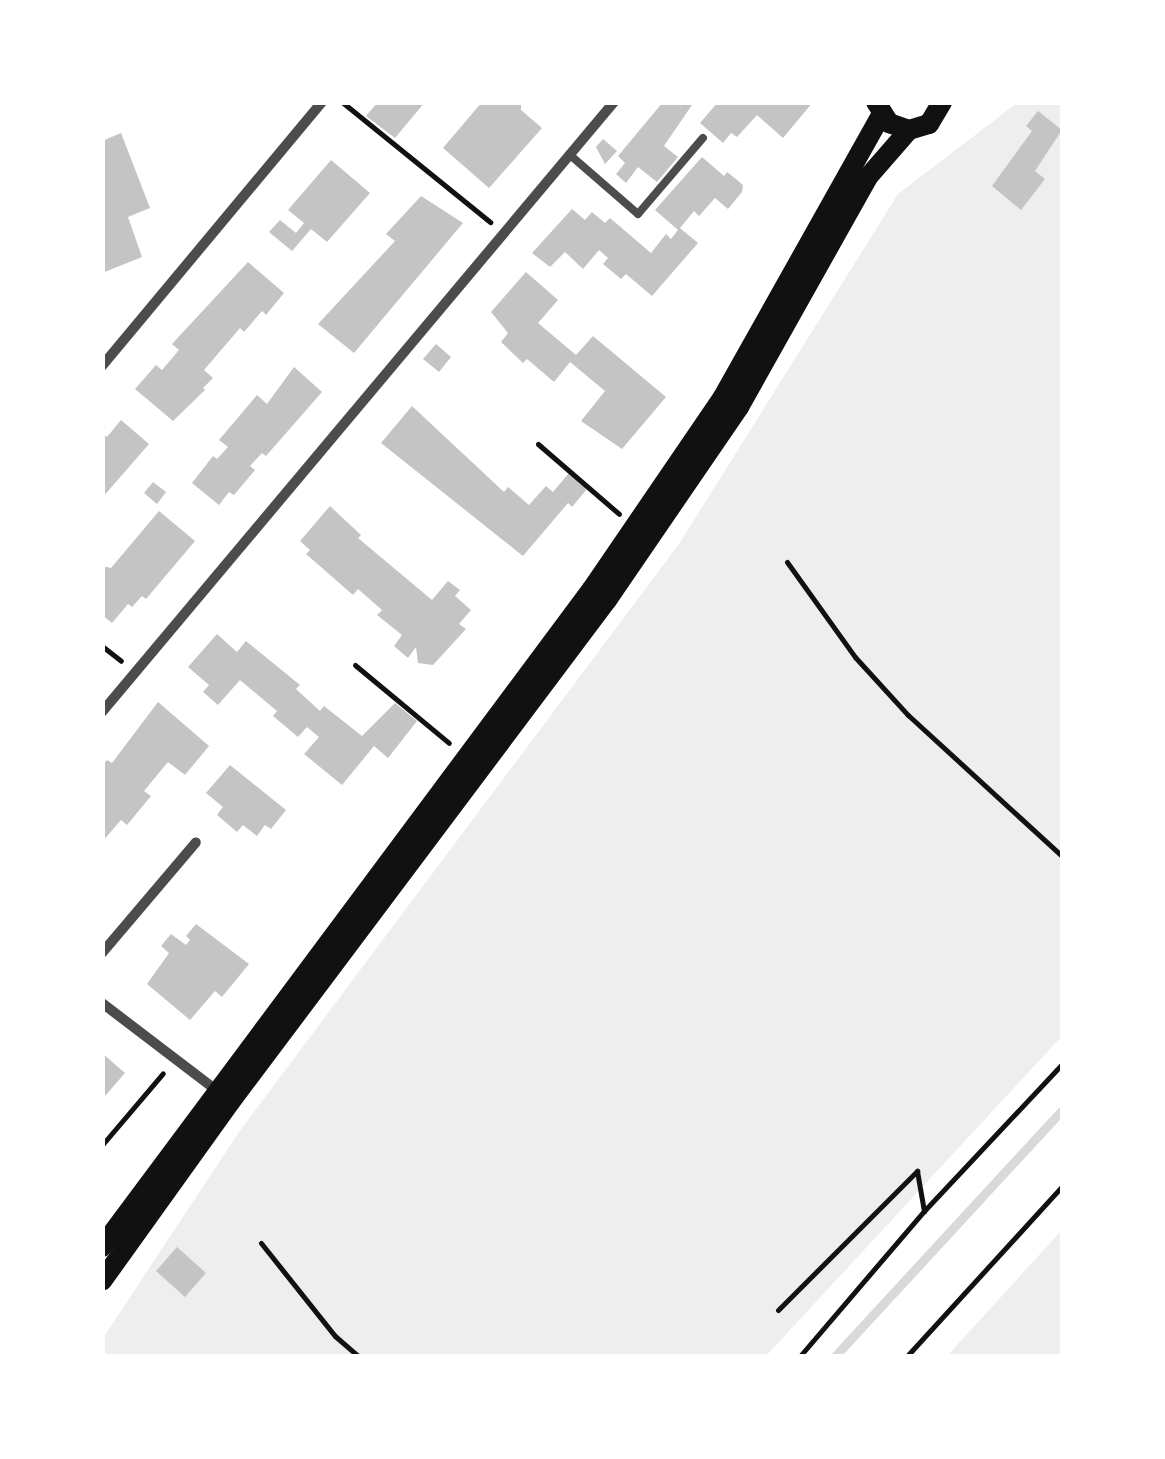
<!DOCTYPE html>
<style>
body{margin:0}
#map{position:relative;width:1165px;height:1459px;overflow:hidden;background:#fff;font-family:"PT Sans",sans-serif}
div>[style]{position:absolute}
.green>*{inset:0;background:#eee}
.stream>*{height:9px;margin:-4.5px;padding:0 4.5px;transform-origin:4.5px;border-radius:4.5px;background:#d9d9d9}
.building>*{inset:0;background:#c4c4c4}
.path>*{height:5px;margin:-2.5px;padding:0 2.5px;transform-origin:2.5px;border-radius:2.5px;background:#111}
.service>*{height:8px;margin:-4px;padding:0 4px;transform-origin:4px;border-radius:4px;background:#4c4c4c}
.minor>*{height:10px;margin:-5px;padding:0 5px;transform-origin:5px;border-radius:5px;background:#4c4c4c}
.secondary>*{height:20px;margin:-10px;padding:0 10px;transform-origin:10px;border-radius:10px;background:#111}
span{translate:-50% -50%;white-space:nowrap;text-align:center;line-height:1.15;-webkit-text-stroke:8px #fff;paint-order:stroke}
.frame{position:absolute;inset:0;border:105px solid #fff;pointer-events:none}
</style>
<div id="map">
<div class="green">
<div style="clip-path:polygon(1017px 103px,1062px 103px,1062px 1036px,766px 1356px,103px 1356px,103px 1338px,239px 1132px,679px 544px,898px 194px)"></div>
<div style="clip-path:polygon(1062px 1230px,1062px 1356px,947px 1356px)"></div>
</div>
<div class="stream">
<div style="left:835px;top:1356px;width:335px;rotate:-47.3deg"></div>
</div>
<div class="building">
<div style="clip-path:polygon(378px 102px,425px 102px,395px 138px,366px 116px)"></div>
<div style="clip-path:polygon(482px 102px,521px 102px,521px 110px,542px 128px,489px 188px,443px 148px)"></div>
<div style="clip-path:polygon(663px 102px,694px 102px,664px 146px,678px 157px,657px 182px,638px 167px,626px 183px,616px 174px,625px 163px,618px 156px)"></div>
<div style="clip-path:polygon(718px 102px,813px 102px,783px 138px,757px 115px,737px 137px,731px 133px,723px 143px,700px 123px)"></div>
<div style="clip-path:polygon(1038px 111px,1062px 130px,1035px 171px,1045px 179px,1021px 210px,992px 186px,1032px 131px,1026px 126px)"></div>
<div style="clip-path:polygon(121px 133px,150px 208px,128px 217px,142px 257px,102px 273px,102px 141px)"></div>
<div style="clip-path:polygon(603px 139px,617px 151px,605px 164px,596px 147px)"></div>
<div style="clip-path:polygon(702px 157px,724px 176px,727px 172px,736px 179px,743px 185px,742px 192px,728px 209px,715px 198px,699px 216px,694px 211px,680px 228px,698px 243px,652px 296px,626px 274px,621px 279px,603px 264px,608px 258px,599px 250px,583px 269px,565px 252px,550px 267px,532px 253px,572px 209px,585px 220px,592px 212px,605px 223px,610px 218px,651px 253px,666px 234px,671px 239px,678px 230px,655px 210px)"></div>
<div style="clip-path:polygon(331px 160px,370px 193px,327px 242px,311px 229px,292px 251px,269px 232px,280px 220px,296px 233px,304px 223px,288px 210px)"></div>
<div style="clip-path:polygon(421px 196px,463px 223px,354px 353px,318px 324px,395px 241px,386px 234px)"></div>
<div style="clip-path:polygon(248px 262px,284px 293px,266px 315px,262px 311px,244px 332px,240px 328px,204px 370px,213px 378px,203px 388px,205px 390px,173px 421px,135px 389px,156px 365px,162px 370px,179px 350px,172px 344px)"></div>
<div style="clip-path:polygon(526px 272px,558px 300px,538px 323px,576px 355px,593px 336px,666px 397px,622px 449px,581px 421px,605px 391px,570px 362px,554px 382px,527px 359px,523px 363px,501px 342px,508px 333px,491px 312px)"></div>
<div style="clip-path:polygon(436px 344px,451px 357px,439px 372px,423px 359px)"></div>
<div style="clip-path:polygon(294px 367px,322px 392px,266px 456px,262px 453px,250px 466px,255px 470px,234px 495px,229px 492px,219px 505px,192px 483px,213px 456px,217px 459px,228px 447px,219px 440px,257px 395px,267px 404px)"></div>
<div style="clip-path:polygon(412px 406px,504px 492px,508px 487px,529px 505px,546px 486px,553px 492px,569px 473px,587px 489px,572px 507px,568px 503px,523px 556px,381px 443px)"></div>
<div style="clip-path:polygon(121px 420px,149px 444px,102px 498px,102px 433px,107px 437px)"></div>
<div style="clip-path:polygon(153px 482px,166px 492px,157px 504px,144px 493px)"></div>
<div style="clip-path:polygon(330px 506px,361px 535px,358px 538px,432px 600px,448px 581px,460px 590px,455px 596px,471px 610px,459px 624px,466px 629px,433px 665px,418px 663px,416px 647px,408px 658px,394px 646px,402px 635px,377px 615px,382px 610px,358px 589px,353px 595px,306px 554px,310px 550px,300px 541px)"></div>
<div style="clip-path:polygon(159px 511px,195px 541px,146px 599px,142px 596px,132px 607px,128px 604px,112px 623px,102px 615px,102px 566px,111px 568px)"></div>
<div style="clip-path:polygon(217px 634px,237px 652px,246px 641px,300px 685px,296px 689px,320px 711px,324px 706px,362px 736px,395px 703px,417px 721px,388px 758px,374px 746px,342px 785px,304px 754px,319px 737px,307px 727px,298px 737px,273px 716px,277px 711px,240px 680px,218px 705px,203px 692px,209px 685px,188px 667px)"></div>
<div style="clip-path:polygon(158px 702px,209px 746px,185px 775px,168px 762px,144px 791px,151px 796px,127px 825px,121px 820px,102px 842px,102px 766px,107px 760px,112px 763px)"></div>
<div style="clip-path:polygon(230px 765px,286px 810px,271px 829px,265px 825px,257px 836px,243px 825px,237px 832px,217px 815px,223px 807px,206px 793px)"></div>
<div style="clip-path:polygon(196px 924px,249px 964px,222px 997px,215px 991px,190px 1020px,147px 984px,169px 953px,161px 946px,171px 934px,186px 945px,190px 940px,186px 936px)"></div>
<div style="clip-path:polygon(102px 1053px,125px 1073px,105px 1096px,102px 1094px)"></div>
<div style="clip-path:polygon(177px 1247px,206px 1273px,185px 1297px,156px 1271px)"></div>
</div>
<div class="path">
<div style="left:342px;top:102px;width:191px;rotate:39deg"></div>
<div style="left:538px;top:444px;width:107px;rotate:40.8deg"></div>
<div style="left:787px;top:562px;width:117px;rotate:54.4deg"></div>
<div style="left:855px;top:657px;width:79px;rotate:47.6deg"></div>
<div style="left:908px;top:715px;width:209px;rotate:42.5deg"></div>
<div style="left:102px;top:646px;width:24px;rotate:38deg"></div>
<div style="left:355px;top:665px;width:122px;rotate:39.7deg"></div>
<div style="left:102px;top:1145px;width:94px;rotate:-49.7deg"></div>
<div style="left:261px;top:1243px;width:119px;rotate:51.5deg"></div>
<div style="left:335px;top:1336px;width:30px;rotate:41deg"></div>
<div style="left:778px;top:1310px;width:197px;rotate:-45deg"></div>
<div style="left:917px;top:1171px;width:41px;rotate:80.1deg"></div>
<div style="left:800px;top:1356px;width:191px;rotate:-49.5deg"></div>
<div style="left:924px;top:1211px;width:202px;rotate:-46.8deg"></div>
<div style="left:907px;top:1356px;width:230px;rotate:-47.6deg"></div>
</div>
<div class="service">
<div style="left:570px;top:155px;width:90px;rotate:40.9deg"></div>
<div style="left:638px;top:214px;width:100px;rotate:-49.5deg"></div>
</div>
<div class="minor">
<div style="left:102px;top:366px;width:344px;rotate:-50.2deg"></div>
<div style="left:102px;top:712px;width:796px;rotate:-49.99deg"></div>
<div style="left:102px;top:953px;width:145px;rotate:-49.7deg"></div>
<div style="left:102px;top:1003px;width:143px;rotate:37.3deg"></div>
</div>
<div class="secondary">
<div style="left:876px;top:102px;width:25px;rotate:58deg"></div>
<div style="left:889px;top:123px;width:21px;rotate:19deg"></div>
<div style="left:909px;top:130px;width:21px;rotate:-17deg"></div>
<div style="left:929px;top:124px;width:26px;rotate:-59deg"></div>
<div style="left:102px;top:1247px;width:820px;rotate:-53.33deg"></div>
<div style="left:592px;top:589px;width:232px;rotate:-55.7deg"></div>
<div style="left:723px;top:397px;width:322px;rotate:-60.7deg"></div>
<div style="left:102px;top:1281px;width:221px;rotate:-54.4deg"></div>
<div style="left:231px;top:1101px;width:626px;rotate:-53.11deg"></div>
<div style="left:607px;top:600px;width:234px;rotate:-55.6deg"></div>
<div style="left:739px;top:407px;width:264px;rotate:-60.7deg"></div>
<div style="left:868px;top:177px;width:62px;rotate:-48.9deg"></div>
</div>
<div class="frame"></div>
</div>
